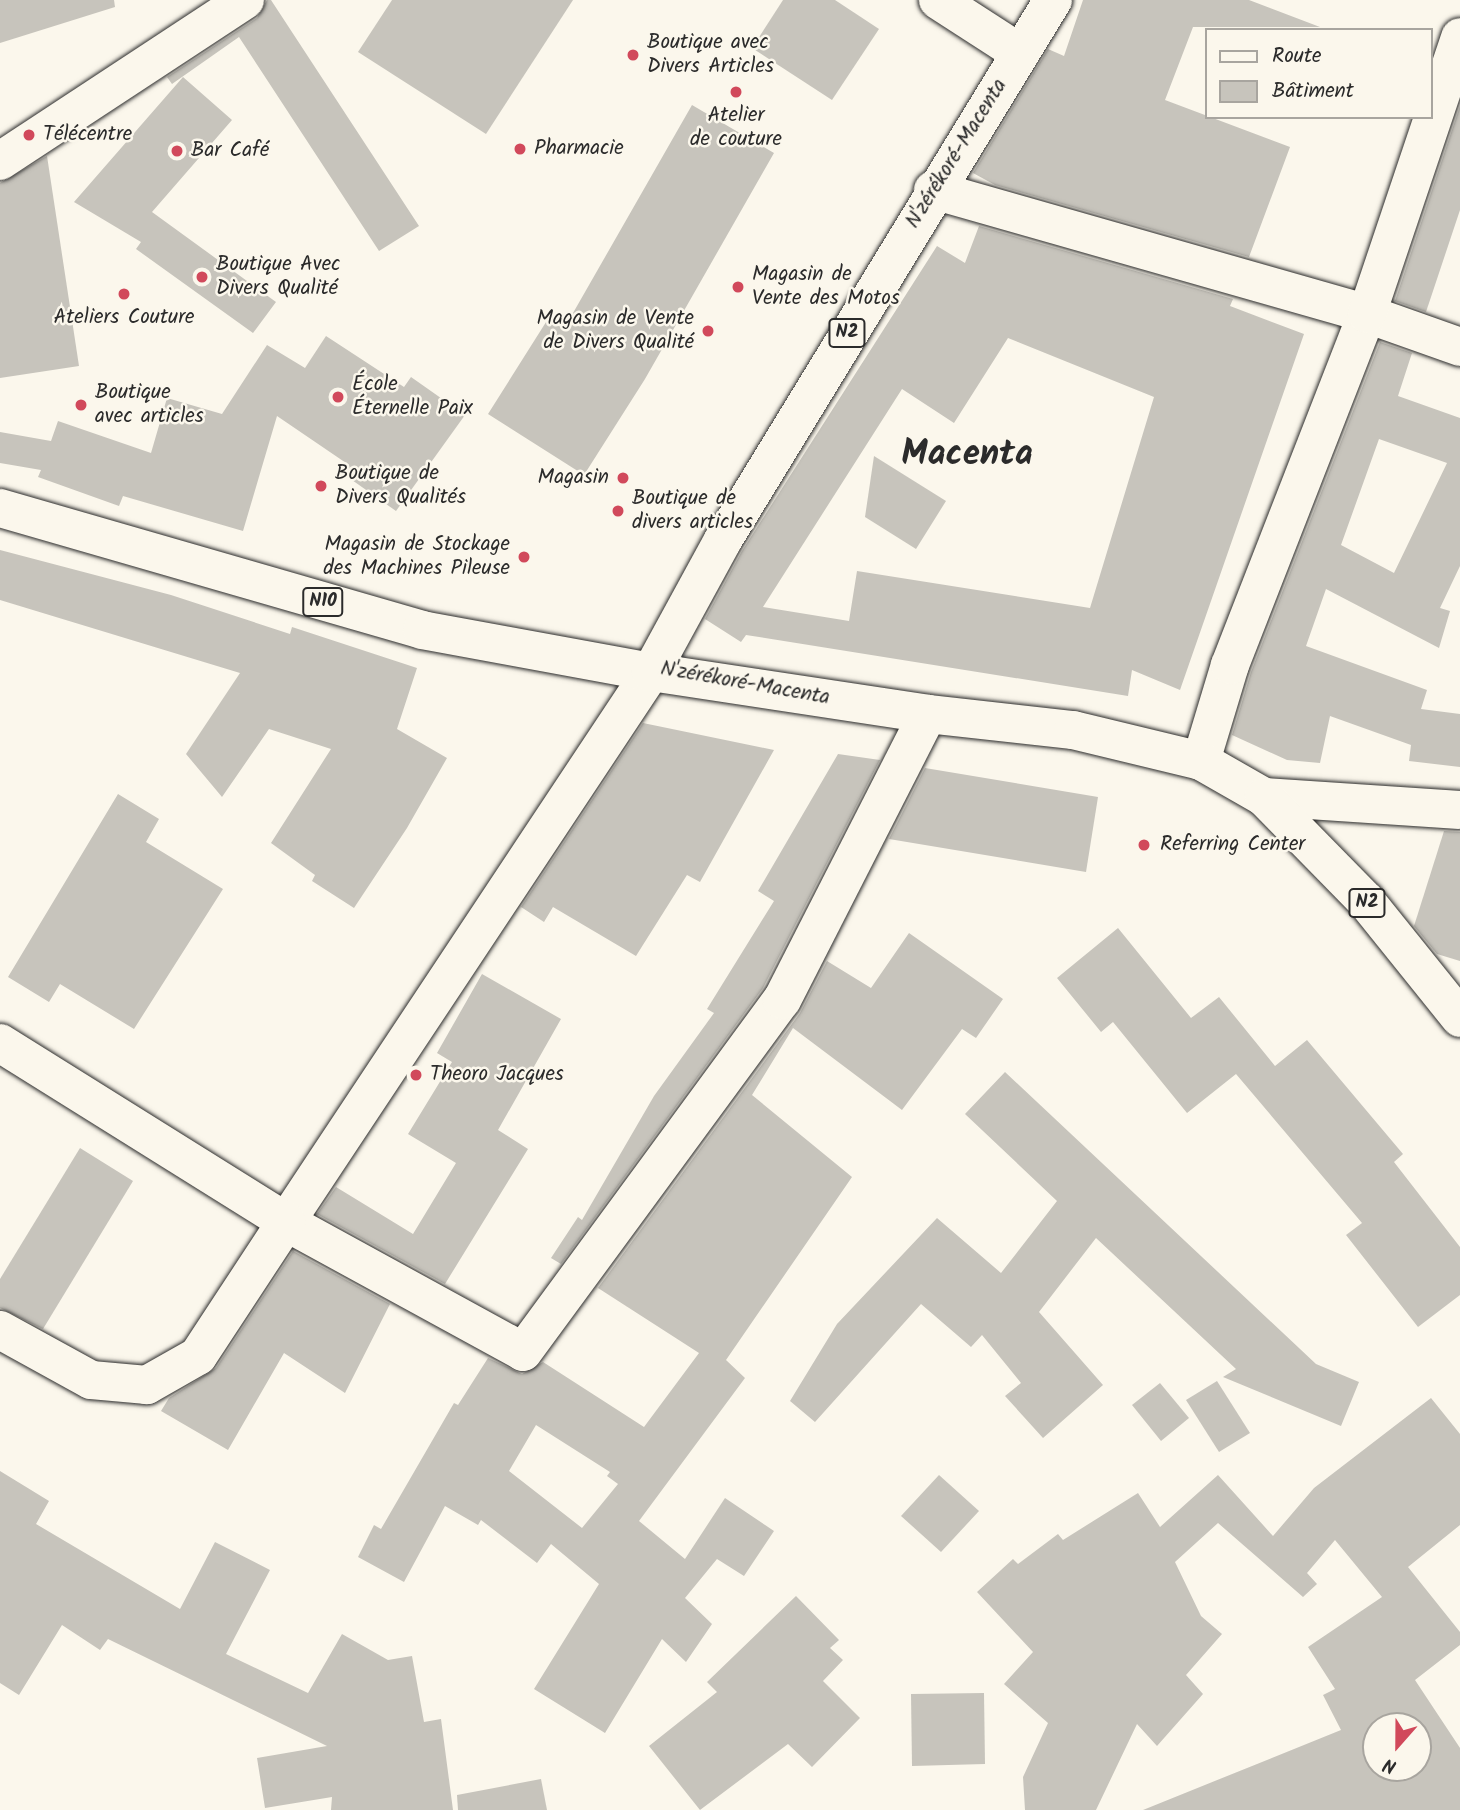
<!DOCTYPE html>
<meta charset="utf-8">
<style>
body{margin:0}
#map{position:relative;width:1460px;height:1810px;overflow:hidden;background:#fbf7ec;font-family:Kalam,sans-serif}
div>[style]{position:absolute}
.building>*{inset:0;background:#c7c4bc}
.roads{filter:drop-shadow(0 0 2px #2b2b2b) drop-shadow(0 0 2px #2b2b2b)}
.minor>*{height:38px;margin:-19px;padding:0 19px;transform-origin:19px;border-radius:19px;background:#fbf7ec}
.major>*{height:38px;margin:-19px;padding:0 19px;transform-origin:19px;border-radius:19px;background:#fbf7ec}
.highway>*{height:38px;margin:-19px;padding:0 19px;transform-origin:19px;border-radius:19px;background:#fbf7ec}
.dots>*{width:19px;height:19px;translate:-50% -50%;box-sizing:border-box;border:4px solid #fbf7ec;border-radius:50%}
span{translate:-50% -50%;white-space:nowrap;text-align:center;line-height:1.15;-webkit-text-stroke:5px #fbf7ec;paint-order:stroke}
.shield-label span{padding:2px 5px;background:#fbf7ec;border:2px solid;border-radius:5px;-webkit-text-stroke-width:0}
.shield-label{font-size:19px;color:#2b2b2b;font-weight:700}
.poi-label{font-size:21px;color:#2b2b2b}
.left{translate:0 -50%;text-align:left}
.right{translate:-100% -50%;text-align:right}
.street-label{font-size:21px;color:#2b2b2b}
.town-label{font-size:35px;color:#2b2b2b;font-weight:700}
.legend{position:absolute;left:1205px;top:28px;width:228px;height:91px;box-sizing:border-box;background:#fbf7ec;border:2px solid #a8a59f;margin:0;padding:9px 12px;list-style:none;font-size:21px;color:#2b2b2b}
.legend li{display:flex;align-items:center;gap:14px;height:35px}
.legend b{width:35px;border:2px solid #a8a59f}
.north{position:absolute;left:1362px;top:1712px;width:70px;height:70px;box-sizing:border-box;background:#fbf7ec;border:2px solid #a8a59f;border-radius:50%;rotate:201deg;font-size:19px;font-weight:700;line-height:28px;text-align:center;color:#2b2b2b}
.north::after{content:'';display:block;margin:auto;width:24px;height:32px;background:#d1495b;clip-path:polygon(50% 0,100% 100%,50% 72%,0 100%)}
</style>
<div id="map">
<div class="building">
<div style="clip-path:polygon(0 0,114px 0,115px 7px,0 43px)"></div>
<div style="clip-path:polygon(267px 0,271px 0,419px 226px,379px 251px,239px 37px,172px 84px,167px 77px,257px 18px)"></div>
<div style="clip-path:polygon(392px 0,573px 0,486px 134px,358px 52px)"></div>
<div style="clip-path:polygon(783px 0,835px 0,879px 29px,832px 100px,752px 48px)"></div>
<div style="clip-path:polygon(1083px 0,1249px 0,1320px 27px,1193px 27px,1165px 100px,1290px 147px,1249px 257px,995px 185px,973px 173px,1048px 49px,1064px 56px)"></div>
<div style="clip-path:polygon(183px 77px,232px 120px,152px 212px,276px 302px,253px 333px,136px 249px,141px 242px,74px 202px)"></div>
<div style="clip-path:polygon(692px 105px,774px 153px,645px 379px,584px 475px,488px 414px,553px 311px,569px 320px)"></div>
<div style="clip-path:polygon(1460px 106px,1460px 210px,1426px 312px,1395px 301px)"></div>
<div style="clip-path:polygon(47px 156px,79px 366px,0 378px,0 183px)"></div>
<div style="clip-path:polygon(evenodd,979px 226px,1233px 299px,1230px 306px,1304px 334px,1180px 690px,1132px 670px,1128px 696px,746px 635px,741px 642px,705px 619px,742px 551px,937px 246px,965px 263px,979px 226px,1008px 338px,1154px 397px,1090px 608px,857px 571px,849px 621px,763px 607px,902px 389px,954px 423px,1008px 338px)"></div>
<div style="clip-path:polygon(326px 336px,404px 387px,411px 377px,465px 415px,396px 511px,342px 473px,349px 465px,277px 416px,243px 531px,123px 496px,119px 506px,38px 477px,41px 470px,0 463px,0 432px,51px 441px,58px 421px,151px 453px,167px 398px,222px 414px,267px 345px,305px 368px)"></div>
<div style="clip-path:polygon(evenodd,1380px 342px,1412px 353px,1398px 396px,1460px 418px,1460px 566px,1440px 608px,1450px 611px,1439px 648px,1326px 589px,1306px 646px,1427px 690px,1421px 709px,1460px 714px,1460px 767px,1409px 761px,1411px 745px,1330px 716px,1320px 763px,1287px 760px,1232px 735px,1251px 672px,1380px 342px,1379px 439px,1447px 463px,1394px 573px,1341px 545px,1379px 439px)"></div>
<div style="clip-path:polygon(874px 456px,946px 501px,916px 549px,865px 517px)"></div>
<div style="clip-path:polygon(0 550px,171px 595px,290px 634px,292px 627px,417px 668px,397px 729px,447px 758px,407px 828px,354px 908px,312px 881px,315px 875px,271px 843px,331px 749px,269px 729px,222px 797px,186px 754px,240px 673px,0 600px)"></div>
<div style="clip-path:polygon(643px 723px,774px 750px,700px 882px,687px 875px,636px 956px,553px 907px,544px 922px,521px 907px)"></div>
<div style="clip-path:polygon(838px 754px,880px 760px,763px 988px,561px 1264px,551px 1258px,578px 1217px,582px 1220px,654px 1096px,714px 1013px,707px 1009px,774px 901px,758px 891px)"></div>
<div style="clip-path:polygon(925px 768px,1098px 797px,1086px 872px,889px 839px)"></div>
<div style="clip-path:polygon(118px 794px,159px 819px,146px 842px,223px 889px,134px 1029px,60px 984px,49px 1002px,8px 977px)"></div>
<div style="clip-path:polygon(1444px 831px,1460px 832px,1460px 961px,1437px 954px,1414px 926px)"></div>
<div style="clip-path:polygon(1118px 928px,1191px 1018px,1219px 997px,1275px 1066px,1307px 1040px,1403px 1154px,1394px 1162px,1460px 1247px,1460px 1295px,1418px 1327px,1346px 1235px,1362px 1223px,1236px 1074px,1187px 1113px,1113px 1022px,1101px 1032px,1057px 978px)"></div>
<div style="clip-path:polygon(evenodd,909px 933px,1003px 999px,976px 1038px,962px 1029px,902px 1110px,793px 1028px,752px 1095px,852px 1177px,726px 1360px,745px 1378px,639px 1521px,685px 1559px,725px 1498px,774px 1531px,744px 1576px,717px 1559px,685px 1598px,712px 1624px,686px 1662px,662px 1639px,605px 1733px,534px 1689px,599px 1584px,551px 1544px,537px 1563px,481px 1520px,478px 1525px,445px 1506px,404px 1582px,358px 1557px,374px 1525px,381px 1529px,454px 1403px,458px 1405px,488px 1358px,522px 1374px,543px 1362px,644px 1427px,699px 1353px,598px 1288px,800px 1013px,827px 961px,871px 988px,909px 933px,536px 1425px,610px 1472px,607px 1476px,618px 1484px,582px 1528px,509px 1471px,536px 1425px)"></div>
<div style="clip-path:polygon(482px 974px,561px 1019px,498px 1130px,528px 1149px,445px 1284px,317px 1214px,336px 1187px,413px 1234px,456px 1163px,408px 1134px,452px 1062px,437px 1053px)"></div>
<div style="clip-path:polygon(1005px 1072px,1316px 1364px,1359px 1382px,1341px 1426px,1223px 1377px,1236px 1369px,1096px 1238px,1039px 1312px,1103px 1385px,1043px 1438px,1005px 1396px,1021px 1383px,982px 1335px,971px 1347px,921px 1304px,815px 1422px,790px 1401px,837px 1324px,937px 1218px,1001px 1273px,1057px 1201px,965px 1114px)"></div>
<div style="clip-path:polygon(80px 1148px,133px 1181px,43px 1329px,0 1308px,0 1279px)"></div>
<div style="clip-path:polygon(293px 1251px,390px 1304px,345px 1393px,284px 1353px,228px 1450px,161px 1411px,169px 1398px,216px 1368px)"></div>
<div style="clip-path:polygon(1217px 1381px,1250px 1433px,1219px 1452px,1186px 1400px)"></div>
<div style="clip-path:polygon(1160px 1383px,1189px 1418px,1161px 1441px,1132px 1405px)"></div>
<div style="clip-path:polygon(evenodd,1431px 1398px,1460px 1434px,1460px 1525px,1408px 1567px,1460px 1632px,1460px 1645px,1415px 1680px,1460px 1748px,1460px 1810px,1143px 1810px,1341px 1730px,1323px 1695px,1335px 1689px,1308px 1647px,1382px 1597px,1335px 1540px,1307px 1573px,1317px 1584px,1303px 1597px,1218px 1523px,1175px 1562px,1201px 1616px,1222px 1634px,1186px 1675px,1203px 1694px,1157px 1746px,1137px 1724px,1096px 1810px,1025px 1810px,1023px 1777px,1048px 1723px,1004px 1684px,1033px 1652px,977px 1592px,1013px 1559px,1018px 1564px,1058px 1534px,1063px 1540px,1138px 1493px,1160px 1527px,1218px 1475px,1273px 1536px,1314px 1488px,1431px 1398px,1376px 1726px,1418px 1726px,1418px 1768px,1376px 1768px,1376px 1726px)"></div>
<div style="clip-path:polygon(0 1471px,49px 1501px,36px 1524px,180px 1609px,215px 1542px,270px 1570px,226px 1654px,308px 1693px,342px 1634px,388px 1660px,412px 1656px,424px 1722px,441px 1719px,453px 1810px,331px 1810px,332px 1797px,265px 1808px,257px 1758px,327px 1746px,108px 1639px,100px 1650px,62px 1625px,19px 1695px,0 1683px)"></div>
<div style="clip-path:polygon(939px 1475px,979px 1511px,941px 1552px,901px 1516px)"></div>
<div style="clip-path:polygon(796px 1596px,839px 1640px,830px 1648px,843px 1660px,823px 1681px,860px 1718px,812px 1767px,788px 1744px,700px 1810px,649px 1746px,717px 1692px,707px 1682px)"></div>
<div style="clip-path:polygon(984px 1693px,985px 1764px,912px 1766px,911px 1694px)"></div>
<div style="clip-path:polygon(541px 1779px,547px 1810px,458px 1810px,457px 1795px)"></div>
</div>
<div class="roads">
<div class="minor">
<div style="left:938px;top:0;width:98px;rotate:32.9deg"></div>
<div style="left:0;top:161px;width:293px;rotate:-33.3deg"></div>
<div style="left:933px;top:190px;width:451px;rotate:15.9deg"></div>
<div style="left:1367px;top:314px;width:99px;rotate:19.5deg"></div>
<div style="left:651px;top:672px;width:660px;rotate:123.57deg"></div>
<div style="left:286px;top:1222px;width:270px;rotate:28.7deg"></div>
<div style="left:523px;top:1352px;width:437px;rotate:-53.7deg"></div>
<div style="left:782px;top:1000px;width:321px;rotate:-63deg"></div>
<div style="left:0;top:1043px;width:337px;rotate:32deg"></div>
<div style="left:286px;top:1222px;width:160px;rotate:123.3deg"></div>
<div style="left:198px;top:1356px;width:59px;rotate:150.4deg"></div>
<div style="left:147px;top:1385px;width:56px;rotate:-174.9deg"></div>
<div style="left:91px;top:1380px;width:104px;rotate:-151.2deg"></div>
</div>
<div class="major">
<div style="left:0;top:508px;width:439px;rotate:16.1deg"></div>
<div style="left:422px;top:630px;width:233px;rotate:10.4deg"></div>
<div style="left:1201px;top:761px;width:100px;rotate:-73.2deg"></div>
<div style="left:1230px;top:665px;width:377px;rotate:-68.7deg"></div>
<div style="left:1367px;top:314px;width:292px;rotate:-71.4deg"></div>
<div style="left:1264px;top:797px;width:196px;rotate:3.8deg"></div>
</div>
<div class="highway">
<div style="left:1053px;top:0;width:633px;rotate:121.43deg"></div>
<div style="left:723px;top:540px;width:150px;rotate:118.6deg"></div>
<div style="left:651px;top:672px;width:280px;rotate:8.6deg"></div>
<div style="left:928px;top:714px;width:146px;rotate:6.3deg"></div>
<div style="left:1073px;top:730px;width:132px;rotate:13.6deg"></div>
<div style="left:1201px;top:761px;width:73px;rotate:29.7deg"></div>
<div style="left:1264px;top:797px;width:146px;rotate:45.6deg"></div>
<div style="left:1366px;top:901px;width:150px;rotate:51.2deg"></div>
</div>
</div>
<div class="dots">
<div style="left:633px;top:55px;background:#d1495b"></div>
<div style="left:736px;top:92px;background:#d1495b"></div>
<div style="left:29px;top:135px;background:#d1495b"></div>
<div style="left:520px;top:149px;background:#d1495b"></div>
<div style="left:177px;top:151px;background:#d1495b"></div>
<div style="left:202px;top:277px;background:#d1495b"></div>
<div style="left:738px;top:287px;background:#d1495b"></div>
<div style="left:124px;top:294px;background:#d1495b"></div>
<div style="left:708px;top:331px;background:#d1495b"></div>
<div style="left:338px;top:397px;background:#d1495b"></div>
<div style="left:81px;top:405px;background:#d1495b"></div>
<div style="left:623px;top:478px;background:#d1495b"></div>
<div style="left:321px;top:486px;background:#d1495b"></div>
<div style="left:618px;top:511px;background:#d1495b"></div>
<div style="left:524px;top:557px;background:#d1495b"></div>
<div style="left:1144px;top:845px;background:#d1495b"></div>
<div style="left:416px;top:1075px;background:#d1495b"></div>
</div>
<div class="shield-label">
<span style="left:847px;top:333px">N2</span>
<span style="left:323px;top:602px">N10</span>
<span style="left:1367px;top:903px">N2</span>
</div>
<div class="poi-label">
<span class="left" style="left:647px;top:55px">Boutique avec<br>Divers Articles</span>
<span style="left:736px;top:128px">Atelier<br>de couture</span>
<span class="left" style="left:43px;top:135px">Télécentre</span>
<span class="left" style="left:534px;top:149px">Pharmacie</span>
<span class="left" style="left:191px;top:151px">Bar Café</span>
<span class="left" style="left:216px;top:277px">Boutique Avec<br>Divers Qualité</span>
<span class="left" style="left:752px;top:287px">Magasin de<br>Vente des Motos</span>
<span style="left:124px;top:318px">Ateliers Couture</span>
<span class="right" style="left:694px;top:331px">Magasin de Vente<br>de Divers Qualité</span>
<span class="left" style="left:352px;top:397px">École<br>Éternelle Paix</span>
<span class="left" style="left:95px;top:405px">Boutique<br>avec articles</span>
<span class="left" style="left:335px;top:486px">Boutique de<br>Divers Qualités</span>
<span class="right" style="left:609px;top:478px">Magasin</span>
<span class="left" style="left:632px;top:511px">Boutique de<br>divers articles</span>
<span class="right" style="left:510px;top:557px">Magasin de Stockage<br>des Machines Pileuse</span>
<span class="left" style="left:1160px;top:845px">Referring Center</span>
<span class="left" style="left:430px;top:1075px">Theoro Jacques</span>
</div>
<div class="street-label">
<span style="left:957px;top:154px;rotate:-58deg">N'zérékoré-Macenta</span>
<span style="left:745px;top:684px;rotate:10deg">N'zérékoré-Macenta</span>
</div>
<div class="town-label">
<span style="left:967px;top:455px">Macenta</span>
</div>
<ul class="legend">
<li><b style="height:9px;background:#fbf7ec"></b>Route</li>
<li><b style="height:19px;background:#c7c4bc"></b>Bâtiment</li>
</ul>
<div class="north">N</div>
</div>
